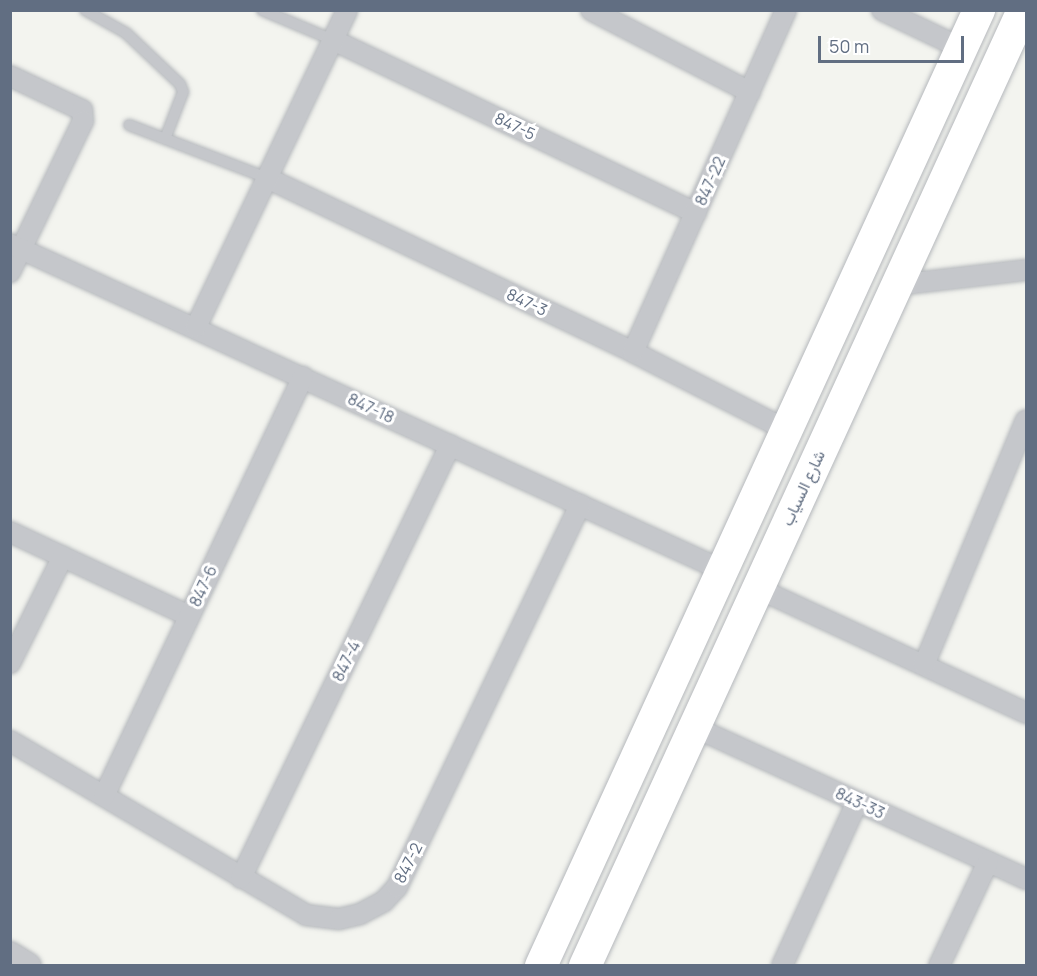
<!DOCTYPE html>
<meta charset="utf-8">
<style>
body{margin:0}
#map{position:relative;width:1037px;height:976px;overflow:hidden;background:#f3f4ef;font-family:Manrope,Vazirmatn,sans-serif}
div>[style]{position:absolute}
.roads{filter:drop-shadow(0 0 2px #b5b8bc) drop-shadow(0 0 2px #b5b8bc)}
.service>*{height:10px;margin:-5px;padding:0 5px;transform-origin:5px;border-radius:5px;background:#c5c7cb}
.minor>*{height:20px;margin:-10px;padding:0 10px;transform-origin:10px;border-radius:10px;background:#c5c7cb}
.tertiary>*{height:24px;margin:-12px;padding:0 12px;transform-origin:12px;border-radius:12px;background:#c5c7cb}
.primary>*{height:32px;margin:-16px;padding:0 16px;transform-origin:16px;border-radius:16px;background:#fff}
span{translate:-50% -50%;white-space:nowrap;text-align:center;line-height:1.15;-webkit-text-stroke:6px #fff;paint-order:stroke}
.street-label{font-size:16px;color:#616e82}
.frame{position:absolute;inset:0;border:12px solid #616e82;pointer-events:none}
.scale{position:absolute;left:818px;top:36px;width:146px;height:27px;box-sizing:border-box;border:3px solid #616e82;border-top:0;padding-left:8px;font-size:18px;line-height:21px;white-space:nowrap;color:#616e82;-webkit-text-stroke:4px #fff;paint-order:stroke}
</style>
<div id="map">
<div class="roads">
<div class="service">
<div style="left:85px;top:10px;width:47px;rotate:29.3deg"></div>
<div style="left:126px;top:33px;width:74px;rotate:43.4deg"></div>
<div style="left:180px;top:84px;width:9px;rotate:69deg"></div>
<div style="left:183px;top:92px;width:50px;rotate:111deg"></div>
<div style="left:262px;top:10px;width:77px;rotate:22.9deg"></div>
<div style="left:129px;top:125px;width:148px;rotate:21deg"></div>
</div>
<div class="minor">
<div style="left:591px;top:10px;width:179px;rotate:27.3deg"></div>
<div style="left:882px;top:10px;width:88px;rotate:25.7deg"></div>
<div style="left:333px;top:40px;width:402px;rotate:25.5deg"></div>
<div style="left:10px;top:76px;width:80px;rotate:25.3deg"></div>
<div style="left:82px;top:110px;width:11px;rotate:85deg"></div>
<div style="left:83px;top:121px;width:168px;rotate:115.8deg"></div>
<div style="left:267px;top:178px;width:405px;rotate:25.4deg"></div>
<div style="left:633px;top:352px;width:170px;rotate:26.9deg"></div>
<div style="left:10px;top:244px;width:781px;rotate:24.6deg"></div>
<div style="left:897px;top:285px;width:130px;rotate:-6.6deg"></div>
<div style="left:196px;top:327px;width:351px;rotate:-64.5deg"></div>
<div style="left:633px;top:352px;width:375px;rotate:-65.9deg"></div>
<div style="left:10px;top:532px;width:198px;rotate:25.1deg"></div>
<div style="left:757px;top:588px;width:297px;rotate:24.9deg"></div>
<div style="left:10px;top:663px;width:119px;rotate:-63.6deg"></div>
<div style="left:924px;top:665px;width:265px;rotate:-67.4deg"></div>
<div style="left:694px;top:727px;width:365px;rotate:24.6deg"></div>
<div style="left:10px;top:741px;width:343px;rotate:30.4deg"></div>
<div style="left:306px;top:915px;width:33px;rotate:7deg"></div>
<div style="left:339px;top:919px;width:22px;rotate:-13deg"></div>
<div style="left:360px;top:914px;width:27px;rotate:-28deg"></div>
<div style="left:384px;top:901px;width:19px;rotate:-47deg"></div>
<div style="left:397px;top:887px;width:424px;rotate:-64.4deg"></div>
<div style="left:104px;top:796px;width:464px;rotate:-64.6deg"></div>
<div style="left:241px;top:878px;width:481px;rotate:-64.2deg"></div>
<div style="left:782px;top:966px;width:180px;rotate:-65.4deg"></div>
<div style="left:939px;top:966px;width:115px;rotate:-64.8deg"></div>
</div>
<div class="tertiary">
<div style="left:10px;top:954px;width:22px;rotate:32deg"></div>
</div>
<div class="primary">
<div style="left:541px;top:966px;width:1052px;rotate:-65.38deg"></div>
<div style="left:585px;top:966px;width:1052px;rotate:-65.38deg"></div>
</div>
</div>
<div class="street-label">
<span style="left:515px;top:126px;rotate:25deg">847-5</span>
<span style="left:710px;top:181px;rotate:-66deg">847-22</span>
<span style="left:527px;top:302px;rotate:25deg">847-3</span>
<span style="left:371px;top:408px;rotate:25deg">847-18</span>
<span style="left:803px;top:488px;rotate:-65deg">شارع السياب</span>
<span style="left:203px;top:586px;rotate:-65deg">847-6</span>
<span style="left:346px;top:661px;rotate:-64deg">847-4</span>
<span style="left:860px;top:803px;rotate:25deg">843-33</span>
<span style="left:408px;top:863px;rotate:-63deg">847-2</span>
</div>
<div class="frame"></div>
<div class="scale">50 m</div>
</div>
